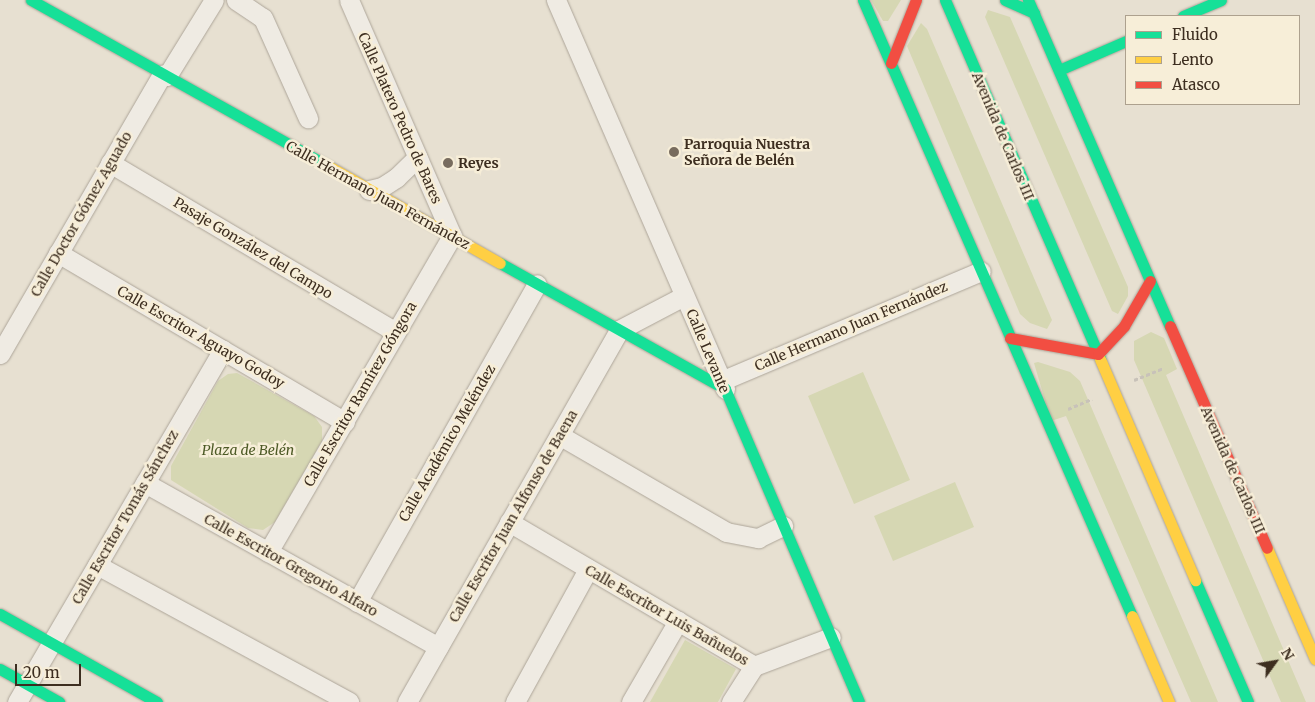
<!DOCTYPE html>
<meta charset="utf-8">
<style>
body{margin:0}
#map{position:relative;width:1315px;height:702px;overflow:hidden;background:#e7e0d1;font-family:Merriweather,serif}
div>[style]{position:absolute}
.green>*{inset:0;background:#d6d7b3}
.path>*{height:3px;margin-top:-1.5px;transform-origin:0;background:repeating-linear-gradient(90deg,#c8c2b9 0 4px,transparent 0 6.5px)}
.roads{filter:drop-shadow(0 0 1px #ada599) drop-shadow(0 0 1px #ada599)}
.street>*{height:19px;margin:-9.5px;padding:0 9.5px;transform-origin:9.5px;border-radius:9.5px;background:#efebe3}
.fast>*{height:11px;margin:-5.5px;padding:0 5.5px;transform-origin:5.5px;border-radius:5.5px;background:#16e098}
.slow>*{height:11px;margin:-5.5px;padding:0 5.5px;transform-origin:5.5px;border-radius:5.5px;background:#ffcf43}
.jam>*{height:11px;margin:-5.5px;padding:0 5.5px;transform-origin:5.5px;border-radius:5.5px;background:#f24e42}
.dots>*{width:14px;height:14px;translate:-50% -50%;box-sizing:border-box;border:2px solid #f7eed8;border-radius:50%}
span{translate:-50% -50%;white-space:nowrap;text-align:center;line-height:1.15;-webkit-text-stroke:5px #f7eed8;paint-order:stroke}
.street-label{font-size:14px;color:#3d2e20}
.poi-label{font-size:14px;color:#3d2e20;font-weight:700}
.left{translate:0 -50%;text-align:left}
.park-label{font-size:14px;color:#4d5a26;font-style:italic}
.legend{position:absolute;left:1125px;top:15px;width:175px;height:90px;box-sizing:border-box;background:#f7eed8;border:1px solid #ada18e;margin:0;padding:6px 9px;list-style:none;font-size:15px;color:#3d2e20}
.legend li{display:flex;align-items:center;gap:10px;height:25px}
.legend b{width:25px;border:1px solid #ada18e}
.north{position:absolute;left:1250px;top:637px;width:50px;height:50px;-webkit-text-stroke:4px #f7eed8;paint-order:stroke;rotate:58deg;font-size:14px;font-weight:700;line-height:20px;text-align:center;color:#3d2e20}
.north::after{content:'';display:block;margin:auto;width:18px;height:22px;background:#3d2e20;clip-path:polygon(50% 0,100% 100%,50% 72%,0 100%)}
.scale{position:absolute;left:15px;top:664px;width:66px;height:22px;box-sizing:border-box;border:2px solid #3d2e20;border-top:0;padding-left:6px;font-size:15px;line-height:18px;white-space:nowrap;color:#3d2e20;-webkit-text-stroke:4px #f7eed8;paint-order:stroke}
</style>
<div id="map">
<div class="green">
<div style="clip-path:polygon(871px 0,901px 0,888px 21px,883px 21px)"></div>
<div style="clip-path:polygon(988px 10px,1010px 17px,1128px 287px,1128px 296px,1118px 314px,1112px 311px,985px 17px)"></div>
<div style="clip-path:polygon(921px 23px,927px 29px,1052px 320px,1047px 329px,1030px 323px,1020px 314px,907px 46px)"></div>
<div style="clip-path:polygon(1151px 332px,1164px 338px,1177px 369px,1166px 375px,1306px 702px,1281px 702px,1134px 360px,1134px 341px)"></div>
<div style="clip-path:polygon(1038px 362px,1070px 372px,1080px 381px,1218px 702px,1191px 702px,1066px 416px,1051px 421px,1034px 363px)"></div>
<div style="clip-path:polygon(863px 372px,910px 480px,854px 504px,808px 396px)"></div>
<div style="clip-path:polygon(237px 373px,314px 416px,322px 427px,322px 441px,275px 522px,263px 530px,248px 528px,171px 480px,171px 466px,218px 381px,228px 374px)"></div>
<div style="clip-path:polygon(955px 482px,974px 527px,893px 561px,874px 516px)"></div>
<div style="clip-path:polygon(685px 640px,736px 669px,718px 702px,650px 702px)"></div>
</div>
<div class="path">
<div style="left:1134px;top:380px;width:31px;rotate:-22deg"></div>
<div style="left:1068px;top:409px;width:26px;rotate:-23deg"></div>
</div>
<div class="roads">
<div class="street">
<div style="left:236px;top:0;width:32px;rotate:34deg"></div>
<div style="left:263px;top:18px;width:110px;rotate:65.8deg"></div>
<div style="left:556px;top:0;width:424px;rotate:66.5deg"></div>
<div style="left:167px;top:76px;width:89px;rotate:-58.3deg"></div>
<div style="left:110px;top:163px;width:332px;rotate:30.6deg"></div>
<div style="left:369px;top:190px;width:13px;rotate:-13deg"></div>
<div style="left:382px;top:187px;width:17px;rotate:-33deg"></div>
<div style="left:396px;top:178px;width:30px;rotate:-44deg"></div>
<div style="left:58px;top:253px;width:333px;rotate:30.5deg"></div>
<div style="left:0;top:354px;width:323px;rotate:-59.9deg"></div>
<div style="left:721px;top:381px;width:282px;rotate:-22.9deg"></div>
<div style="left:559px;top:435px;width:193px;rotate:30.1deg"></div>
<div style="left:726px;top:532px;width:33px;rotate:11deg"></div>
<div style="left:758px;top:538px;width:28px;rotate:-26deg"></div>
<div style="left:145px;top:483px;width:336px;rotate:29.2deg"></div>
<div style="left:509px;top:522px;width:284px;rotate:30.4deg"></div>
<div style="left:754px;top:666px;width:82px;rotate:-20.6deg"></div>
<div style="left:268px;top:552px;width:366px;rotate:-59.8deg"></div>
<div style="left:452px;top:236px;width:257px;rotate:-113.6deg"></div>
<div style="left:97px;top:565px;width:287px;rotate:28.5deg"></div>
<div style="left:357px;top:602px;width:365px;rotate:-60.5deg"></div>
<div style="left:17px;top:702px;width:408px;rotate:-59.7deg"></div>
<div style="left:407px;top:702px;width:428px;rotate:-60.3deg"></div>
<div style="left:619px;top:330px;width:73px;rotate:-27.6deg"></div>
<div style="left:515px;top:702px;width:152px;rotate:-61.2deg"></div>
<div style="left:631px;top:702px;width:94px;rotate:-59.9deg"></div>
<div style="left:731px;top:702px;width:43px;rotate:-57.4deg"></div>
</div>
<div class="fast">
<div style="left:31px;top:0;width:342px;rotate:29.2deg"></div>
<div style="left:863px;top:0;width:672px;rotate:66.41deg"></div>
<div style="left:945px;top:0;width:391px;rotate:66.6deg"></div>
<div style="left:1005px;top:0;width:32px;rotate:24deg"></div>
<div style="left:1028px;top:0;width:356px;rotate:66.5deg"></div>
<div style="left:1183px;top:16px;width:41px;rotate:-22.8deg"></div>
<div style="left:1059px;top:70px;width:73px;rotate:-23.4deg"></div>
<div style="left:500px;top:263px;width:258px;rotate:29.2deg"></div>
<div style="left:725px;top:389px;width:340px;rotate:66.8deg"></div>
<div style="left:1195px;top:580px;width:133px;rotate:66.5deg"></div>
<div style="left:0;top:614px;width:180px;rotate:29.3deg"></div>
<div style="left:0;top:669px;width:68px;rotate:29.2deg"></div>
</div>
<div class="slow">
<div style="left:330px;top:167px;width:195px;rotate:29.5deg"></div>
<div style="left:1100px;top:359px;width:241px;rotate:66.7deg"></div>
<div style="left:1267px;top:548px;width:121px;rotate:66.6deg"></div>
<div style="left:1132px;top:616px;width:94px;rotate:66.7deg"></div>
</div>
<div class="jam">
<div style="left:891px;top:63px;width:68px;rotate:-68.4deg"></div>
<div style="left:1170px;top:326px;width:242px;rotate:66.4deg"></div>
<div style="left:1010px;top:338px;width:89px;rotate:10.3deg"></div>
<div style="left:1098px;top:354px;width:38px;rotate:-47deg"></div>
<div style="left:1124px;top:326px;width:52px;rotate:-60deg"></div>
</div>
</div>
<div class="dots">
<div style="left:674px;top:152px;background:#786c5e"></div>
<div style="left:448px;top:163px;background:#786c5e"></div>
</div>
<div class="street-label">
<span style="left:400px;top:118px;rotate:66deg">Calle Platero Pedro de Bares</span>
<span style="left:1003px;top:136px;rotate:67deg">Avenida de Carlos III</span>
<span style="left:378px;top:195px;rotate:29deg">Calle Hermano Juan Fernández</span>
<span style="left:81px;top:214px;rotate:-60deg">Calle Doctor Gómez Aguado</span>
<span style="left:253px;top:248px;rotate:31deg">Pasaje González del Campo</span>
<span style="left:851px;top:326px;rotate:-23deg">Calle Hermano Juan Fernández</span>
<span style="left:201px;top:337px;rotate:30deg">Calle Escritor Aguayo Godoy</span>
<span style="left:708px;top:351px;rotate:67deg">Calle Levante</span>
<span style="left:360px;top:394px;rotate:-60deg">Calle Escritor Ramírez Góngora</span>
<span style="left:447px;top:443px;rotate:-60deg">Calle Académico Meléndez</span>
<span style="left:1233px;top:470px;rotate:66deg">Avenida de Carlos III</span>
<span style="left:513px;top:516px;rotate:-60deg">Calle Escritor Juan Alfonso de Baena</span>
<span style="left:125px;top:517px;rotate:-60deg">Calle Escritor Tomás Sánchez</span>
<span style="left:291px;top:565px;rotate:29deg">Calle Escritor Gregorio Alfaro</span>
<span style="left:667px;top:615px;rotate:30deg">Calle Escritor Luis Bañuelos</span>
</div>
<div class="poi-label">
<span class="left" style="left:684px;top:152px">Parroquia Nuestra<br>Señora de Belén</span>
<span class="left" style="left:458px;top:163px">Reyes</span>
</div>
<div class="park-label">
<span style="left:248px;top:450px">Plaza de Belén</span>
</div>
<ul class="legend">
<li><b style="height:6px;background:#16e098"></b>Fluido</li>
<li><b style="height:6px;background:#ffcf43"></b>Lento</li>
<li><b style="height:6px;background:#f24e42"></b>Atasco</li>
</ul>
<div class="north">N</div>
<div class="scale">20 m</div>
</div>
